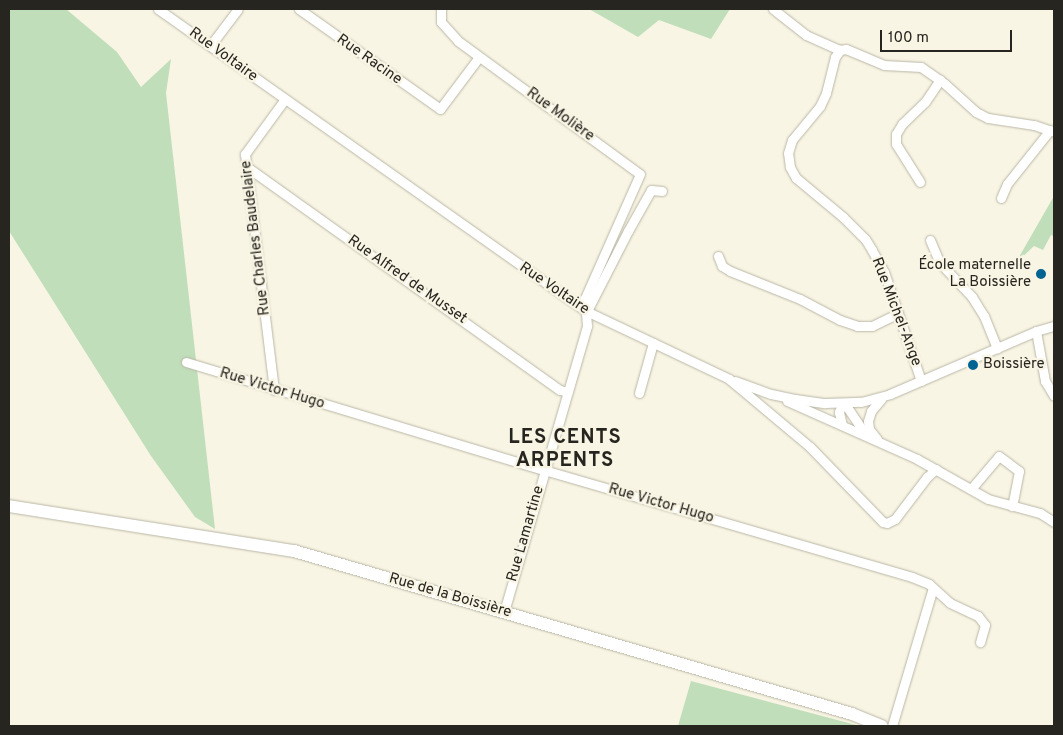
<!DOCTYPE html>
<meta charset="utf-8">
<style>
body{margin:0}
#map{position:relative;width:1063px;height:735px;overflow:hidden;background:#f9f5e4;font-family:Overpass,sans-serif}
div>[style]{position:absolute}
.green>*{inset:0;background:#c0deba}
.roads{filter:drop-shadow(0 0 1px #b9b6a6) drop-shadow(0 0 1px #b9b6a6)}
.minor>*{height:9px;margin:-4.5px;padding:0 4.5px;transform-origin:4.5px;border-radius:4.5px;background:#fff}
.secondary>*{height:12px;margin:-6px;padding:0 6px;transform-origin:6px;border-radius:6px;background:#fff}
.dots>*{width:14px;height:14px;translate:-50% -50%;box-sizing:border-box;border:2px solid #f9f5e4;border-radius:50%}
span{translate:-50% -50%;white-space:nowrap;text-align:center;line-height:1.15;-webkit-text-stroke:4.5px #f9f5e4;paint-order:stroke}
.street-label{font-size:15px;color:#27251f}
.poi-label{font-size:15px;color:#27251f}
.right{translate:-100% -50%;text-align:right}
.left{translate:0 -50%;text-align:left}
.district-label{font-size:20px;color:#27251f;font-weight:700;letter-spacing:1px}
.frame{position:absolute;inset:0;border:10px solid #27251f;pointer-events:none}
.scale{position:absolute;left:880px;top:30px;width:132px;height:22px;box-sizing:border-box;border:2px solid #27251f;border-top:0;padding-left:6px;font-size:15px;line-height:18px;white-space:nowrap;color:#27251f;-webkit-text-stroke:4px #f9f5e4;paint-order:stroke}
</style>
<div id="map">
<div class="green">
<div style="clip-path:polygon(9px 9px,66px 9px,117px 52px,141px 87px,171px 59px,166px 93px,215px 529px,195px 517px,151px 456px,9px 231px)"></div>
<div style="clip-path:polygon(589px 9px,730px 9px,711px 39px,659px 20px,638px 37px)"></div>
<div style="clip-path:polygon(1054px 196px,1054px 236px,1051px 235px,1043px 250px,1034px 246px,1015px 264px)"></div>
<div style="clip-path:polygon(691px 681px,856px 725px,859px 726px,678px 726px)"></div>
</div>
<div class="roads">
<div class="minor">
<div style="left:158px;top:9px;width:522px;rotate:35.24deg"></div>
<div style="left:584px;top:310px;width:161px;rotate:25.4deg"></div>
<div style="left:729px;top:379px;width:106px;rotate:40deg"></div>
<div style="left:810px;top:447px;width:105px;rotate:45.8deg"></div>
<div style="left:883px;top:522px;width:4px;rotate:14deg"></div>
<div style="left:887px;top:523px;width:9px;rotate:-27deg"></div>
<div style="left:895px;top:519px;width:53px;rotate:-52.7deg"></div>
<div style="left:927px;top:477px;width:12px;rotate:-42deg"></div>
<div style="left:299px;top:9px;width:173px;rotate:35.3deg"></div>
<div style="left:440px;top:109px;width:65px;rotate:-53.1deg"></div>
<div style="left:441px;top:9px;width:13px;rotate:90deg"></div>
<div style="left:441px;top:22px;width:25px;rotate:48deg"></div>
<div style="left:458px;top:41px;width:225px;rotate:36.2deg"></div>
<div style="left:640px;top:174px;width:136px;rotate:113.9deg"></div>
<div style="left:585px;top:298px;width:28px;rotate:86deg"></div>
<div style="left:587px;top:326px;width:298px;rotate:106.2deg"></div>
<div style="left:773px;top:9px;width:42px;rotate:38.2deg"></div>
<div style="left:806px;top:35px;width:37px;rotate:24deg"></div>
<div style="left:210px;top:46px;width:46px;rotate:-52.9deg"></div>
<div style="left:247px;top:167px;width:384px;rotate:35.5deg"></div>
<div style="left:560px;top:390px;width:8px;rotate:14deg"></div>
<div style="left:920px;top:182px;width:45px;rotate:-122.3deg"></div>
<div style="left:896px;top:144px;width:10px;rotate:-90deg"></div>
<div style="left:896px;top:134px;width:12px;rotate:-59deg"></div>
<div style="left:902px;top:124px;width:32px;rotate:-44deg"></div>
<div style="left:925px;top:102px;width:27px;rotate:-56deg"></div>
<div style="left:1001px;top:198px;width:15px;rotate:-67deg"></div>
<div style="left:1007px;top:184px;width:69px;rotate:-51.5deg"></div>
<div style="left:930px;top:240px;width:25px;rotate:67deg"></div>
<div style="left:940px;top:263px;width:47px;rotate:46.7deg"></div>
<div style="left:972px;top:297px;width:22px;rotate:58deg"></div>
<div style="left:984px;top:316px;width:35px;rotate:68deg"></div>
<div style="left:718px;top:256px;width:11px;rotate:68deg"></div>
<div style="left:722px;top:266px;width:9px;rotate:32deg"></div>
<div style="left:730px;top:271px;width:75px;rotate:21.8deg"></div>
<div style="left:800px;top:299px;width:45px;rotate:27.7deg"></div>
<div style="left:840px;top:320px;width:18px;rotate:19deg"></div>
<div style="left:857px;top:326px;width:15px"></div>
<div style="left:872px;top:326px;width:28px;rotate:-26deg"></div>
<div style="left:587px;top:311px;width:90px;rotate:-62.9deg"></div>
<div style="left:628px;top:231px;width:47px;rotate:-60.7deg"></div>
<div style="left:651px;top:190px;width:11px;rotate:5deg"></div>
<div style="left:1036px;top:331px;width:51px;rotate:79.8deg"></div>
<div style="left:1045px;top:381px;width:17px;rotate:59deg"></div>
<div style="left:186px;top:362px;width:374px;rotate:16.8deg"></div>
<div style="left:544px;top:470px;width:383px;rotate:16.2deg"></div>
<div style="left:912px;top:577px;width:18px;rotate:22deg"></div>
<div style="left:929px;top:584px;width:28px;rotate:42deg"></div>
<div style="left:950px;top:603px;width:31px;rotate:25deg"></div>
<div style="left:978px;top:616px;width:11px;rotate:52deg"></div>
<div style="left:985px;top:625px;width:18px;rotate:106deg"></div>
<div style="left:735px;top:381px;width:38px;rotate:20deg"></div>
<div style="left:771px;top:394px;width:25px;rotate:12deg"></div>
<div style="left:795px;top:399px;width:30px;rotate:8deg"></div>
<div style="left:825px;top:403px;width:36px;rotate:-2deg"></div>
<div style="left:861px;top:402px;width:30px;rotate:-15deg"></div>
<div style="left:890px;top:394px;width:159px;rotate:-23.3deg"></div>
<div style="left:1036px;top:331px;width:19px;rotate:-16deg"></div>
<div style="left:921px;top:381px;width:115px;rotate:-108.7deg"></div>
<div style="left:884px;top:272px;width:25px;rotate:-119deg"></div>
<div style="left:872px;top:250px;width:13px;rotate:-122deg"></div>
<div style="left:865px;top:239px;width:31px;rotate:-135deg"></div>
<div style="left:843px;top:217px;width:61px;rotate:-140.3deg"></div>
<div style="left:796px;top:178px;width:13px;rotate:-119deg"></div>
<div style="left:790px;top:167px;width:14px;rotate:-98deg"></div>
<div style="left:788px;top:153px;width:14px;rotate:-73deg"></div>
<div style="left:792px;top:140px;width:44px;rotate:-50.5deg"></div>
<div style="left:820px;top:106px;width:14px;rotate:-65deg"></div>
<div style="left:826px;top:93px;width:37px;rotate:-76deg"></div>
<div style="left:835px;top:57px;width:9px;rotate:-54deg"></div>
<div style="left:840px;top:50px;width:6px;rotate:-9deg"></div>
<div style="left:846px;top:49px;width:41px;rotate:22.8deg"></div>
<div style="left:884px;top:65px;width:37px;rotate:3deg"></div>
<div style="left:921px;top:67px;width:29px;rotate:35deg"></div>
<div style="left:945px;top:84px;width:42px;rotate:42.1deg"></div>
<div style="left:976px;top:112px;width:13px;rotate:27deg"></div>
<div style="left:988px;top:118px;width:47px;rotate:8.7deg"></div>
<div style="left:1034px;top:125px;width:21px;rotate:19deg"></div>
<div style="left:274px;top:390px;width:238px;rotate:-97deg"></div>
<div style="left:245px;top:154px;width:68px;rotate:-54deg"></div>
<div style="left:639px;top:393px;width:52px;rotate:-74.4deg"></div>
<div style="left:787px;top:401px;width:142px;rotate:24deg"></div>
<div style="left:917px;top:459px;width:81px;rotate:29.4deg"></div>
<div style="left:988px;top:499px;width:54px;rotate:15.1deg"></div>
<div style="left:1040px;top:513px;width:17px;rotate:33deg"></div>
<div style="left:842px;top:404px;width:9px;rotate:111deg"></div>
<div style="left:839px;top:412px;width:13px;rotate:77deg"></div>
<div style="left:845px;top:404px;width:37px;rotate:56deg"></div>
<div style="left:877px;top:439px;width:13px;rotate:-129deg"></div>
<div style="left:869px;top:429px;width:8px;rotate:-97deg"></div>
<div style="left:868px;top:421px;width:10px;rotate:-73deg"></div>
<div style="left:871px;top:411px;width:16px;rotate:-50deg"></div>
<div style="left:971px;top:489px;width:43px;rotate:-49.7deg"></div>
<div style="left:999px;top:456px;width:25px;rotate:37deg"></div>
<div style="left:1019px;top:471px;width:36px;rotate:101deg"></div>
<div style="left:892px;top:726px;width:144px;rotate:-73.5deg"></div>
</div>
<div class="secondary">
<div style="left:9px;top:506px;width:289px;rotate:9deg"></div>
<div style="left:294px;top:551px;width:581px;rotate:16.28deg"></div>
<div style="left:852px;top:714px;width:32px;rotate:22deg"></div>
</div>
</div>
<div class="dots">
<div style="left:1041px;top:274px;background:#006493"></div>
<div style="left:973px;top:365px;background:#006493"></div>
</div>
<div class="street-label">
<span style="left:223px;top:55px;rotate:36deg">Rue Voltaire</span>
<span style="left:369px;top:60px;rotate:35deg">Rue Racine</span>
<span style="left:560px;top:115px;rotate:36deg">Rue Molière</span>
<span style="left:256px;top:238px;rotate:-97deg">Rue Charles Baudelaire</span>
<span style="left:407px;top:280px;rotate:35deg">Rue Alfred de Musset</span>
<span style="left:554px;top:289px;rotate:34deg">Rue Voltaire</span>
<span style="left:896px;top:312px;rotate:69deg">Rue Michel-Ange</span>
<span style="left:272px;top:389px;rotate:17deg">Rue Victor Hugo</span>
<span style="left:661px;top:504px;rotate:16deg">Rue Victor Hugo</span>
<span style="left:526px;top:534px;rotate:-74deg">Rue Lamartine</span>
<span style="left:450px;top:596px;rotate:16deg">Rue de la Boissière</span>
</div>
<div class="poi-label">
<span class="right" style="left:1031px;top:274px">École maternelle<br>La Boissière</span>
<span class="left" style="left:983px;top:365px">Boissière</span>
</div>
<div class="district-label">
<span style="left:565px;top:450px">LES CENTS<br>ARPENTS</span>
</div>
<div class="frame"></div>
<div class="scale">100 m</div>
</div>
